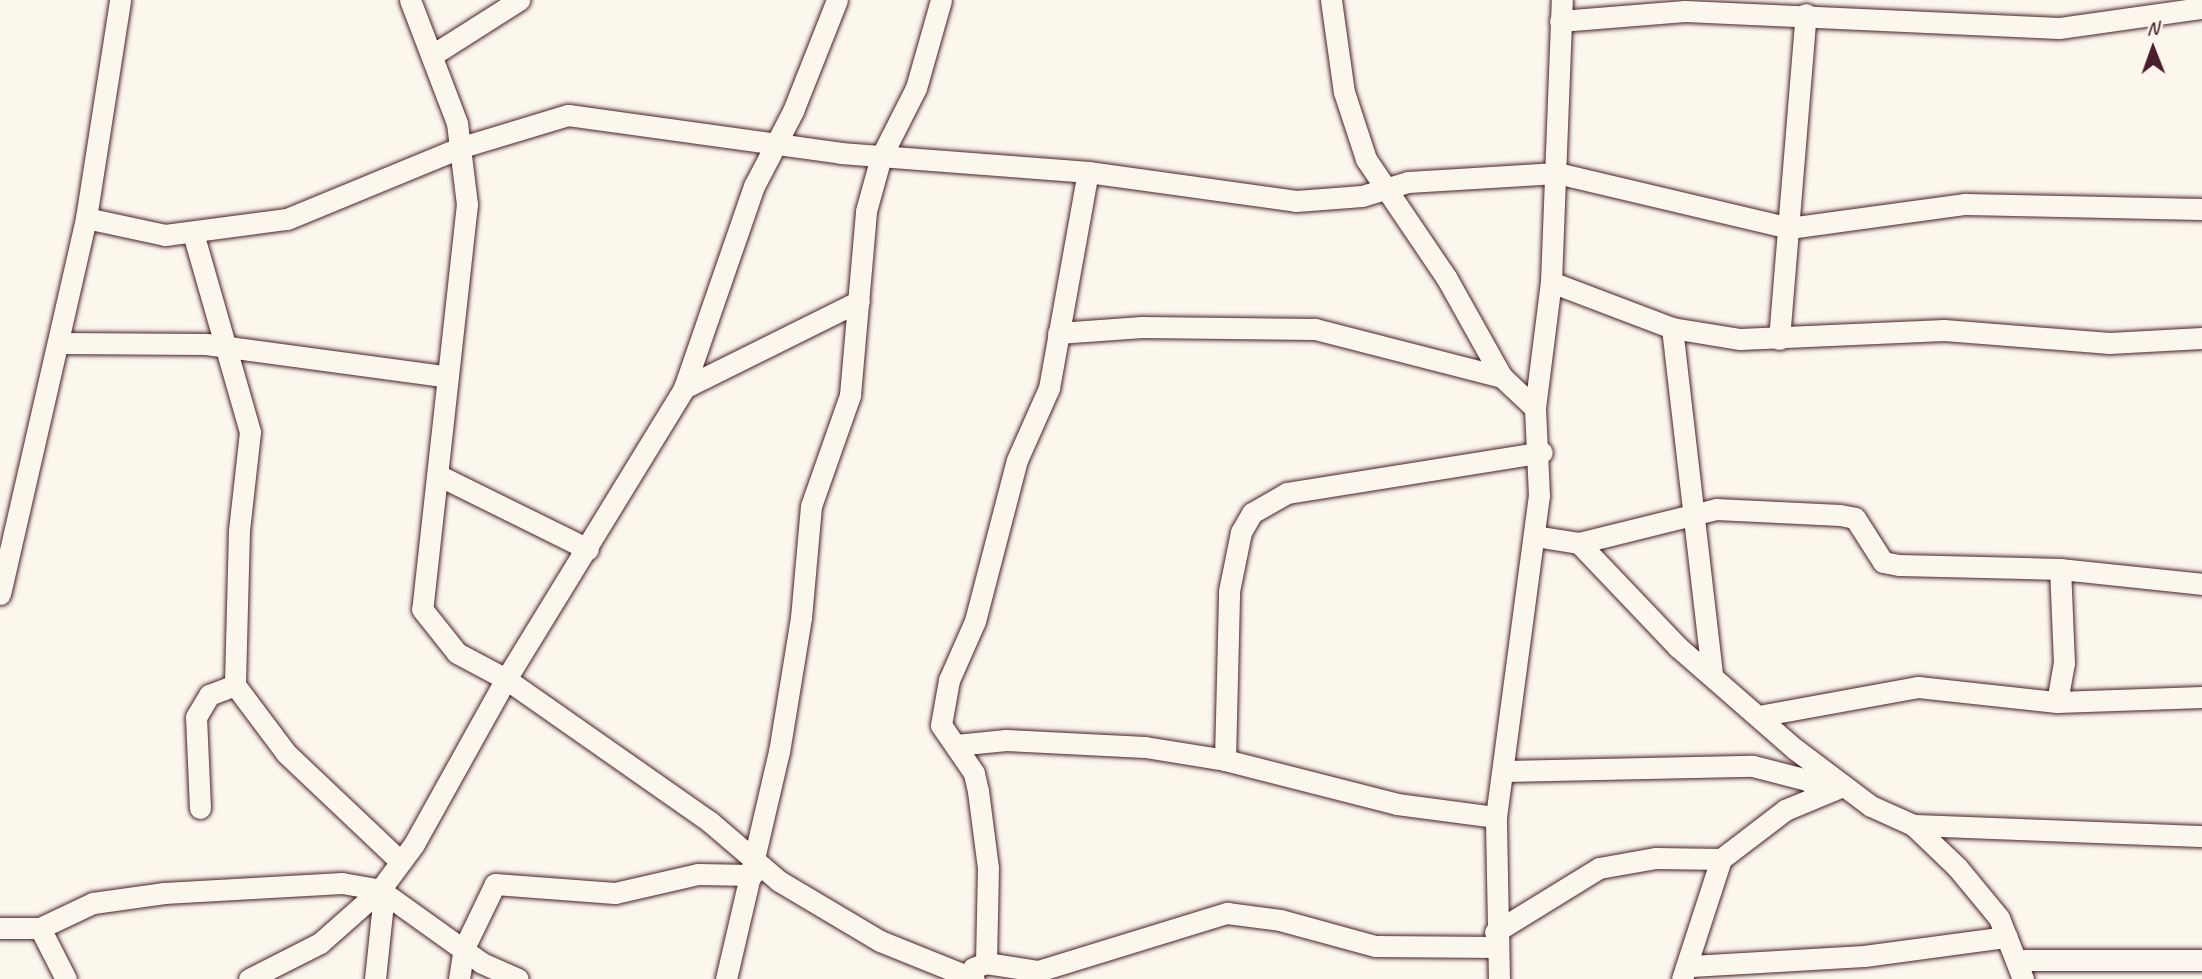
<!DOCTYPE html>
<style>
body{margin:0}
#map{position:relative;width:2202px;height:979px;overflow:hidden;background:#fbf7ec;font-family:Caveat,sans-serif}
div>[style]{position:absolute}
.roads{filter:drop-shadow(0 0 2px #4a1f2b) drop-shadow(0 0 2px #4a1f2b)}
.minor>*{height:21px;margin:-10.5px;padding:0 10.5px;transform-origin:10.5px;border-radius:10.5px;background:#fbf7ec}
span{translate:-50% -50%;white-space:nowrap;text-align:center;line-height:1.15;-webkit-text-stroke:7px #fbf7ec;paint-order:stroke}
.north{position:absolute;left:2118px;top:14px;width:70px;height:70px;-webkit-text-stroke:5px #fbf7ec;paint-order:stroke;rotate:359deg;font-size:19px;font-weight:700;line-height:28px;text-align:center;color:#4a1f2b}
.north::after{content:'';display:block;margin:auto;width:24px;height:32px;background:#4a1f2b;clip-path:polygon(50% 0,100% 100%,50% 72%,0 100%)}
</style>
<div id="map">
<div class="roads">
<div class="minor">
<div style="left:410px;top:0;width:132px;rotate:69.1deg"></div>
<div style="left:457px;top:123px;width:82px;rotate:83deg"></div>
<div style="left:467px;top:204px;width:407px;rotate:96.3deg"></div>
<div style="left:422px;top:609px;width:56px;rotate:51.5deg"></div>
<div style="left:457px;top:653px;width:55px;rotate:28deg"></div>
<div style="left:506px;top:679px;width:248px;rotate:35deg"></div>
<div style="left:709px;top:821px;width:92px;rotate:40.6deg"></div>
<div style="left:779px;top:881px;width:117px;rotate:30.7deg"></div>
<div style="left:880px;top:941px;width:101px;rotate:22deg"></div>
<div style="left:1331px;top:0;width:93px;rotate:82deg"></div>
<div style="left:1344px;top:92px;width:71px;rotate:71.8deg"></div>
<div style="left:1366px;top:159px;width:143px;rotate:55.9deg"></div>
<div style="left:1446px;top:277px;width:115px;rotate:60.8deg"></div>
<div style="left:1502px;top:377px;width:45px;rotate:43.2deg"></div>
<div style="left:1560px;top:21px;width:125px;rotate:-4.6deg"></div>
<div style="left:1685px;top:11px;width:374px;rotate:2.6deg"></div>
<div style="left:2059px;top:28px;width:144px;rotate:-8deg"></div>
<div style="left:434px;top:54px;width:101px;rotate:-32.4deg"></div>
<div style="left:86px;top:218px;width:81px;rotate:12.1deg"></div>
<div style="left:165px;top:235px;width:123px;rotate:-7.5deg"></div>
<div style="left:287px;top:219px;width:189px;rotate:-22.4deg"></div>
<div style="left:462px;top:147px;width:111px;rotate:-16.8deg"></div>
<div style="left:568px;top:115px;width:276px;rotate:7.9deg"></div>
<div style="left:841px;top:153px;width:248px;rotate:4.4deg"></div>
<div style="left:1088px;top:172px;width:210px;rotate:7.9deg"></div>
<div style="left:1296px;top:201px;width:66px;rotate:-4.3deg"></div>
<div style="left:1362px;top:196px;width:48px;rotate:-16.9deg"></div>
<div style="left:1408px;top:182px;width:149px;rotate:-3.5deg"></div>
<div style="left:1557px;top:173px;width:238px;rotate:13.3deg"></div>
<div style="left:1789px;top:228px;width:178px;rotate:-7.8deg"></div>
<div style="left:1965px;top:204px;width:237px;rotate:1.2deg"></div>
<div style="left:193px;top:233px;width:207px;rotate:74deg"></div>
<div style="left:250px;top:432px;width:99px;rotate:96.4deg"></div>
<div style="left:239px;top:530px;width:155px;rotate:91.5deg"></div>
<div style="left:235px;top:685px;width:85px;rotate:53.1deg"></div>
<div style="left:286px;top:753px;width:158px;rotate:43.5deg"></div>
<div style="left:1551px;top:282px;width:129px;rotate:20.8deg"></div>
<div style="left:1672px;top:328px;width:69px;rotate:9.2deg"></div>
<div style="left:1740px;top:339px;width:204px;rotate:-2.5deg"></div>
<div style="left:1944px;top:330px;width:166px;rotate:4.5deg"></div>
<div style="left:2109px;top:343px;width:93px;rotate:-3.1deg"></div>
<div style="left:1672px;top:328px;width:348px;rotate:83.4deg"></div>
<div style="left:1058px;top:333px;width:84px;rotate:-4.1deg"></div>
<div style="left:1142px;top:327px;width:173px;rotate:0.7deg"></div>
<div style="left:1315px;top:329px;width:193px;rotate:14.4deg"></div>
<div style="left:1779px;top:339px;width:326px;rotate:-85.3deg"></div>
<div style="left:59px;top:343px;width:147px;rotate:0.4deg"></div>
<div style="left:206px;top:344px;width:239px;rotate:7.7deg"></div>
<div style="left:684px;top:388px;width:195px;rotate:-26.4deg"></div>
<div style="left:440px;top:476px;width:165px;rotate:26.3deg"></div>
<div style="left:1535px;top:536px;width:45px;rotate:9deg"></div>
<div style="left:1579px;top:543px;width:141px;rotate:-13.9deg"></div>
<div style="left:1716px;top:509px;width:124px;rotate:2.8deg"></div>
<div style="left:1840px;top:515px;width:15px;rotate:11deg"></div>
<div style="left:1855px;top:518px;width:52px;rotate:57.5deg"></div>
<div style="left:1883px;top:562px;width:16px;rotate:11deg"></div>
<div style="left:1899px;top:565px;width:161px;rotate:1.4deg"></div>
<div style="left:2060px;top:569px;width:143px;rotate:6deg"></div>
<div style="left:1579px;top:543px;width:144px;rotate:46.4deg"></div>
<div style="left:1678px;top:647px;width:155px;rotate:41.1deg"></div>
<div style="left:1795px;top:749px;width:95px;rotate:36.9deg"></div>
<div style="left:1871px;top:806px;width:46px;rotate:24.3deg"></div>
<div style="left:1913px;top:825px;width:61px;rotate:43.7deg"></div>
<div style="left:1957px;top:867px;width:66px;rotate:50.5deg"></div>
<div style="left:1999px;top:918px;width:66px;rotate:68.5deg"></div>
<div style="left:0;top:594px;width:386px;rotate:-77.1deg"></div>
<div style="left:86px;top:218px;width:221px;rotate:-81.1deg"></div>
<div style="left:2057px;top:702px;width:40px;rotate:-80deg"></div>
<div style="left:2064px;top:663px;width:94px;rotate:-92.4deg"></div>
<div style="left:1764px;top:715px;width:157px;rotate:-10.3deg"></div>
<div style="left:1918px;top:687px;width:140px;rotate:6.2deg"></div>
<div style="left:2057px;top:702px;width:145px;rotate:-2deg"></div>
<div style="left:956px;top:745px;width:50px;rotate:-5.7deg"></div>
<div style="left:1006px;top:740px;width:139px;rotate:2.9deg"></div>
<div style="left:1145px;top:747px;width:81px;rotate:9.2deg"></div>
<div style="left:1225px;top:760px;width:178px;rotate:14.3deg"></div>
<div style="left:1397px;top:804px;width:100px;rotate:7.5deg"></div>
<div style="left:1225px;top:760px;width:169px;rotate:-88.6deg"></div>
<div style="left:1229px;top:591px;width:60px;rotate:-78.5deg"></div>
<div style="left:1241px;top:532px;width:22px;rotate:-60deg"></div>
<div style="left:1252px;top:513px;width:40px;rotate:-29.7deg"></div>
<div style="left:1287px;top:493px;width:258px;rotate:-9.1deg"></div>
<div style="left:1504px;top:771px;width:249px;rotate:-1.2deg"></div>
<div style="left:1753px;top:766px;width:56px;rotate:14.5deg"></div>
<div style="left:1807px;top:780px;width:23px;rotate:31deg"></div>
<div style="left:200px;top:808px;width:91px;rotate:-92.5deg"></div>
<div style="left:196px;top:717px;width:26px;rotate:-59deg"></div>
<div style="left:209px;top:695px;width:28px;rotate:-21deg"></div>
<div style="left:1913px;top:825px;width:289px;rotate:2.2deg"></div>
<div style="left:0;top:928px;width:40px"></div>
<div style="left:40px;top:928px;width:59px;rotate:-25.3deg"></div>
<div style="left:93px;top:903px;width:72px;rotate:-8deg"></div>
<div style="left:164px;top:893px;width:178px;rotate:-3.2deg"></div>
<div style="left:342px;top:883px;width:39px;rotate:10deg"></div>
<div style="left:380px;top:890px;width:125px;rotate:35.6deg"></div>
<div style="left:482px;top:963px;width:39px;rotate:24deg"></div>
<div style="left:40px;top:928px;width:57px;rotate:63deg"></div>
<div style="left:1495px;top:932px;width:122px;rotate:-31.6deg"></div>
<div style="left:1599px;top:868px;width:58px;rotate:-10deg"></div>
<div style="left:1656px;top:858px;width:65px;rotate:0.9deg"></div>
<div style="left:1721px;top:859px;width:81px;rotate:-37.4deg"></div>
<div style="left:1785px;top:810px;width:63px;rotate:-22.5deg"></div>
<div style="left:2018px;top:960px;width:184px"></div>
<div style="left:986px;top:963px;width:95px;rotate:-88.8deg"></div>
<div style="left:988px;top:868px;width:78px;rotate:-97.4deg"></div>
<div style="left:978px;top:791px;width:18px;rotate:-103deg"></div>
<div style="left:974px;top:773px;width:58px;rotate:-124.5deg"></div>
<div style="left:941px;top:725px;width:46px;rotate:-79.9deg"></div>
<div style="left:949px;top:680px;width:64px;rotate:-66.2deg"></div>
<div style="left:975px;top:621px;width:166px;rotate:-75.4deg"></div>
<div style="left:1017px;top:460px;width:79px;rotate:-66deg"></div>
<div style="left:1049px;top:388px;width:219px;rotate:-79.8deg"></div>
<div style="left:1691px;top:966px;width:173px;rotate:-3.3deg"></div>
<div style="left:1864px;top:956px;width:144px;rotate:-7.6deg"></div>
<div style="left:973px;top:968px;width:14px;rotate:-21deg"></div>
<div style="left:986px;top:963px;width:53px;rotate:8.7deg"></div>
<div style="left:1038px;top:971px;width:198px;rotate:-17.1deg"></div>
<div style="left:1227px;top:913px;width:53px;rotate:7.5deg"></div>
<div style="left:1280px;top:920px;width:98px;rotate:15.3deg"></div>
<div style="left:1375px;top:946px;width:123px;rotate:0.5deg"></div>
<div style="left:249px;top:979px;width:80px;rotate:-26.9deg"></div>
<div style="left:320px;top:943px;width:80px;rotate:-41.5deg"></div>
<div style="left:380px;top:890px;width:57px;rotate:-53.5deg"></div>
<div style="left:414px;top:844px;width:189px;rotate:-60.9deg"></div>
<div style="left:506px;top:679px;width:341px;rotate:-58.5deg"></div>
<div style="left:684px;top:388px;width:214px;rotate:-70.9deg"></div>
<div style="left:754px;top:186px;width:85px;rotate:-62.5deg"></div>
<div style="left:793px;top:111px;width:119px;rotate:-68.4deg"></div>
<div style="left:375px;top:979px;width:85px;rotate:-84deg"></div>
<div style="left:459px;top:979px;width:31px;rotate:-81deg"></div>
<div style="left:464px;top:948px;width:71px;rotate:-64.2deg"></div>
<div style="left:495px;top:884px;width:120px;rotate:4.3deg"></div>
<div style="left:615px;top:893px;width:85px;rotate:-12.9deg"></div>
<div style="left:698px;top:874px;width:54px;rotate:1.1deg"></div>
<div style="left:726px;top:979px;width:233px;rotate:-76.9deg"></div>
<div style="left:779px;top:752px;width:136px;rotate:-80.7deg"></div>
<div style="left:801px;top:618px;width:112px;rotate:-84.9deg"></div>
<div style="left:811px;top:506px;width:118px;rotate:-70.6deg"></div>
<div style="left:850px;top:395px;width:185px;rotate:-85deg"></div>
<div style="left:866px;top:211px;width:56px;rotate:-74.5deg"></div>
<div style="left:881px;top:157px;width:77px;rotate:-63.1deg"></div>
<div style="left:916px;top:88px;width:91px;rotate:-74.1deg"></div>
<div style="left:1499px;top:979px;width:162px;rotate:-91.1deg"></div>
<div style="left:1496px;top:817px;width:324px;rotate:-82.4deg"></div>
<div style="left:1539px;top:496px;width:88px;rotate:-92.6deg"></div>
<div style="left:1535px;top:408px;width:127px;rotate:-82.8deg"></div>
<div style="left:1551px;top:282px;width:282px;rotate:-87.8deg"></div>
<div style="left:1682px;top:979px;width:126px;rotate:-72deg"></div>
</div>
</div>
<div class="north">N</div>
</div>
